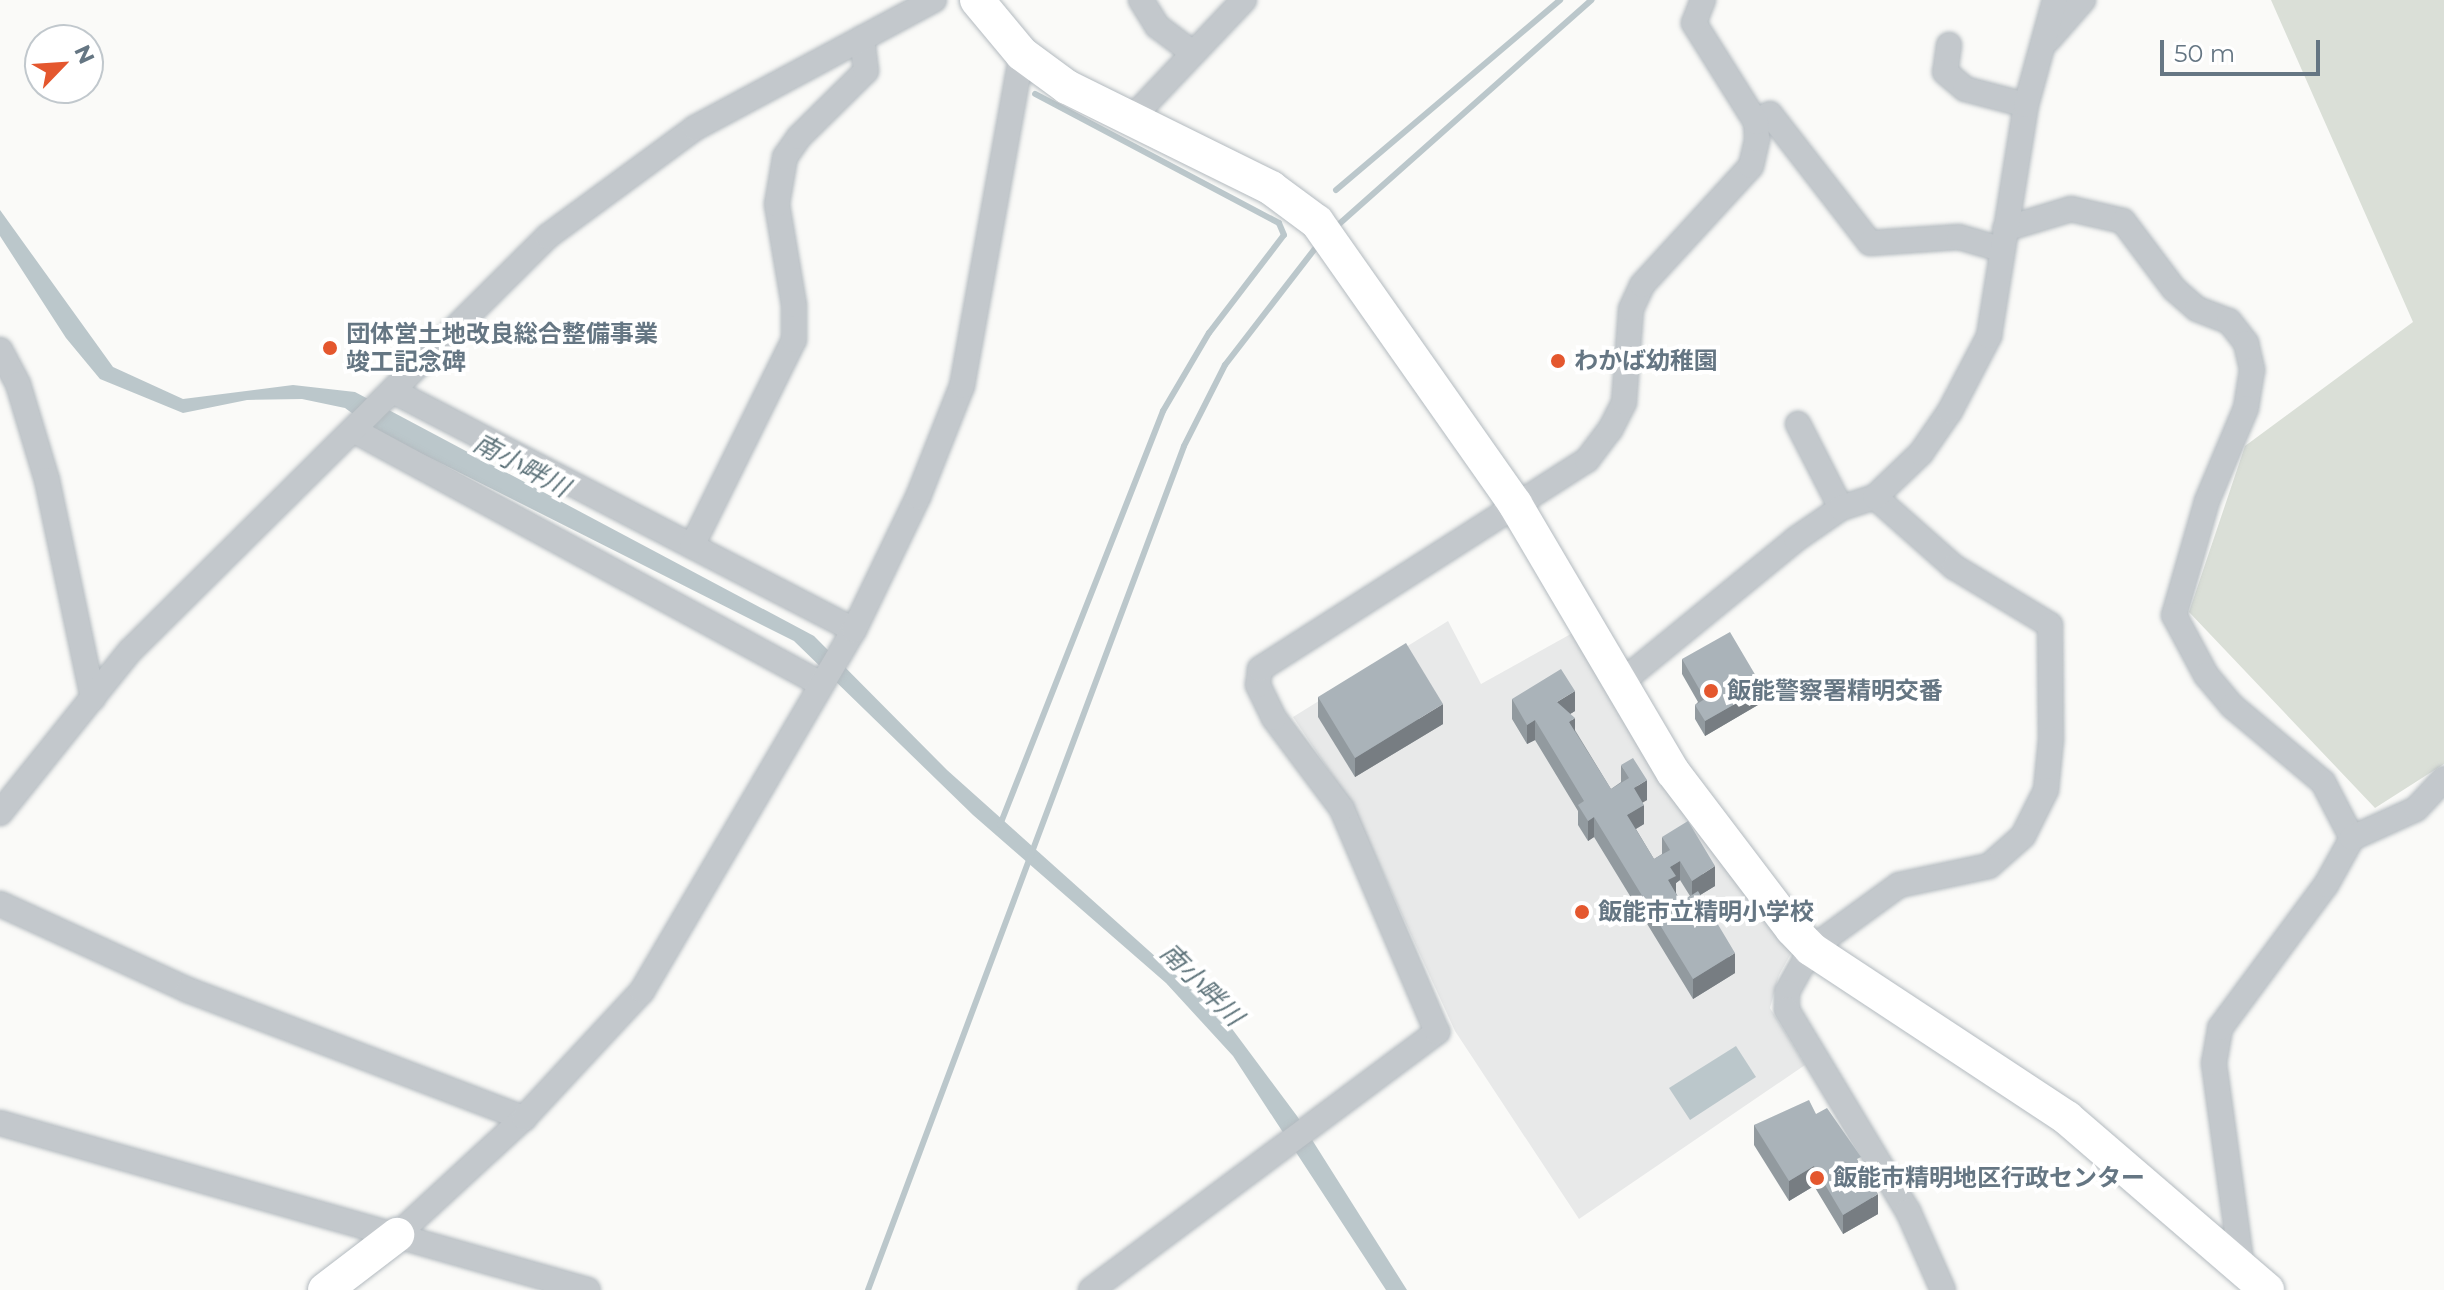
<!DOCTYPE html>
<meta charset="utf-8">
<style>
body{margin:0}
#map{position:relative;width:2444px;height:1290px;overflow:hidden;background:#fafaf8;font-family:Montserrat,"Noto Sans JP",sans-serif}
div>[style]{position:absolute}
.built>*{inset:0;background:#e8e9e9}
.green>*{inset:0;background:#dadfd7}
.water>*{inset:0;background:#bbc7cb}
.stream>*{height:6px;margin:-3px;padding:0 3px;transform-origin:3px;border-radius:3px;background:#bbc7cb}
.roads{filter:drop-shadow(0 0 2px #b3babf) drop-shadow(0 0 2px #b3babf)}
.street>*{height:24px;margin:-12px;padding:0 12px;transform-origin:12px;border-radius:12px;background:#c3c8cc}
.secondary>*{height:34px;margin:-17px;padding:0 17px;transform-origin:17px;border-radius:17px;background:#fff}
.wall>*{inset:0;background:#929a9f}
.shaded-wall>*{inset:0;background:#777d82}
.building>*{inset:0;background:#aab3b9}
.dots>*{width:22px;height:22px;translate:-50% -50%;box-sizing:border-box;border:4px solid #fff;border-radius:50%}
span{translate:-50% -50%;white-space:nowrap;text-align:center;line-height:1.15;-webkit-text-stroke:8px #fff;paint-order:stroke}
.poi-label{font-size:24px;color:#657683;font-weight:700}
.left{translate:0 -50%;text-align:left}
.water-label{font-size:26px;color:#60757c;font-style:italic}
.north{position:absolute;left:24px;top:24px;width:80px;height:80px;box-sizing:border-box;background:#fff;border:2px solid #c1c8cd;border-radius:50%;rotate:65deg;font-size:22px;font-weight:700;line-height:32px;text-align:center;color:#657683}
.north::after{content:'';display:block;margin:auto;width:28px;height:36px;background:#e4572e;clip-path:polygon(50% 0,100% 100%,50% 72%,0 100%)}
.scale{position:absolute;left:2160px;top:40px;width:160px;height:36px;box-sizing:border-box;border:4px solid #657683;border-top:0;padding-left:10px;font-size:24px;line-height:28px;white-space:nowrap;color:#657683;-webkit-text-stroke:6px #fff;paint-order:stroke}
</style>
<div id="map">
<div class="built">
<div style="clip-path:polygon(1448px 621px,1481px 684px,1578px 630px,1794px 948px,1779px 975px,1770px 1008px,1805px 1065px,1579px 1219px,1455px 1031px,1351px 803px,1293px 717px)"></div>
</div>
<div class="green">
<div style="clip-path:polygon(2271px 0,2444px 0,2444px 764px,2375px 808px,2189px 612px,2245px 446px,2413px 322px)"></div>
</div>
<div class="water">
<div style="clip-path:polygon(0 210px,113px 367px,183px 399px,293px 385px,355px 392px,814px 636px,947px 770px,1224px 1018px,1297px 1116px,1407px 1290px,1386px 1290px,1233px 1056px,1166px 983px,973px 815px,794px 641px,375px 430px,345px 408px,302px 399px,247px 400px,183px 413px,100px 379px,66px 338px,0 236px)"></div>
<div style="clip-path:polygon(1736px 1046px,1756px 1077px,1690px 1120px,1669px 1088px)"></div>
</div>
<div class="stream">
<div style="left:1336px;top:190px;width:294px;rotate:-40.3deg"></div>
<div style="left:1338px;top:225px;width:339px;rotate:-41.6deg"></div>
<div style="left:1000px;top:825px;width:445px;rotate:-68.5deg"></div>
<div style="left:1163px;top:411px;width:91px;rotate:-59.5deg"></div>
<div style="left:1209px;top:333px;width:123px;rotate:-52.6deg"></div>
<div style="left:1284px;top:235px;width:13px;rotate:-113deg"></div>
<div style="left:1279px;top:223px;width:276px;rotate:-152.1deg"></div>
<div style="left:868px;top:1290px;width:901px;rotate:-69.47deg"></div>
<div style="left:1184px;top:446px;width:91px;rotate:-63.2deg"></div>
<div style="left:1225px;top:365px;width:150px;rotate:-52.3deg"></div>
</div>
<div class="roads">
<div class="street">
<div style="left:1141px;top:0;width:31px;rotate:58deg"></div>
<div style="left:1157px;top:26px;width:45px;rotate:36.9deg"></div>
<div style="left:2048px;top:40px;width:53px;rotate:-48.8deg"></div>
<div style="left:1949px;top:45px;width:27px;rotate:98deg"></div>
<div style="left:1945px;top:72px;width:26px;rotate:40deg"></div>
<div style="left:1965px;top:89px;width:63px;rotate:14.7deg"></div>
<div style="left:1131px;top:119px;width:164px;rotate:-46.5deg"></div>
<div style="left:1756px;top:122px;width:16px;rotate:-30deg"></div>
<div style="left:1770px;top:114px;width:163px;rotate:52.2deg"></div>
<div style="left:1870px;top:243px;width:89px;rotate:-3.9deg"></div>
<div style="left:1959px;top:237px;width:43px;rotate:16.3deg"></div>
<div style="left:2005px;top:229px;width:69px;rotate:-16.9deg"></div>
<div style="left:2071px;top:209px;width:53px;rotate:13deg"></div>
<div style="left:2123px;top:221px;width:85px;rotate:53.1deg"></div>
<div style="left:2174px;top:289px;width:30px;rotate:41deg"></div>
<div style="left:2197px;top:309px;width:34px;rotate:21deg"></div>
<div style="left:2229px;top:321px;width:28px;rotate:52deg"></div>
<div style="left:2246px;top:343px;width:28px;rotate:77deg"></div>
<div style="left:2252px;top:370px;width:38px;rotate:99deg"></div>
<div style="left:2246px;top:408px;width:101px;rotate:112.8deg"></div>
<div style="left:2207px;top:501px;width:119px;rotate:106.1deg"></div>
<div style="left:2174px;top:615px;width:68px;rotate:61.9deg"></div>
<div style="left:2206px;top:675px;width:40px;rotate:50deg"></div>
<div style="left:2232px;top:706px;width:119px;rotate:39.9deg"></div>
<div style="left:2323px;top:782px;width:63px;rotate:62.6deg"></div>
<div style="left:0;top:350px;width:38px;rotate:62deg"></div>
<div style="left:18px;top:384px;width:100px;rotate:73.2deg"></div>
<div style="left:47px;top:480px;width:223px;rotate:78.1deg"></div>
<div style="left:393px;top:391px;width:519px;rotate:27.4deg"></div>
<div style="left:1798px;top:424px;width:94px;rotate:62.9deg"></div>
<div style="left:355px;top:431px;width:530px;rotate:28.5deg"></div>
<div style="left:1875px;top:497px;width:106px;rotate:41.5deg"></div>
<div style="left:1954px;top:567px;width:112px;rotate:31.1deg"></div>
<div style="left:2050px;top:625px;width:114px;rotate:89.5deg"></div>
<div style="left:2051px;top:739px;width:51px;rotate:95.6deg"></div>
<div style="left:2046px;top:790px;width:51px;rotate:116.6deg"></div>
<div style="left:2023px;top:836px;width:45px;rotate:138.6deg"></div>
<div style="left:1989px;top:866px;width:92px;rotate:168.1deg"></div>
<div style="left:1899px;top:885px;width:109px;rotate:144deg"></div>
<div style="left:1811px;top:949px;width:49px;rotate:119.2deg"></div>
<div style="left:1787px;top:992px;width:18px;rotate:90deg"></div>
<div style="left:1787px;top:1010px;width:235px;rotate:59deg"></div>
<div style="left:1908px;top:1211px;width:86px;rotate:66.1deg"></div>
<div style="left:692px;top:546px;width:230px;rotate:-63.7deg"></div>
<div style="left:794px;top:340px;width:35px;rotate:-90deg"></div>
<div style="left:794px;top:305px;width:102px;rotate:-99.6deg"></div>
<div style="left:777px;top:204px;width:48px;rotate:-80.3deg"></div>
<div style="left:785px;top:157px;width:24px;rotate:-55deg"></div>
<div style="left:799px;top:137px;width:94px;rotate:-44.6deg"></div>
<div style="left:866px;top:71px;width:33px;rotate:-97deg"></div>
<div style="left:1619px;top:684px;width:229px;rotate:-39.3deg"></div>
<div style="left:1796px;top:539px;width:55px;rotate:-34.6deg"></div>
<div style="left:1841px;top:508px;width:36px;rotate:-18deg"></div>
<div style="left:1875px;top:497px;width:64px;rotate:-43.7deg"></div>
<div style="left:1921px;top:453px;width:51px;rotate:-55.4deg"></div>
<div style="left:1950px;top:411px;width:85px;rotate:-62.5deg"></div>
<div style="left:1989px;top:336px;width:234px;rotate:-80.9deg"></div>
<div style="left:2026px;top:105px;width:109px;rotate:-74.6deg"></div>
<div style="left:0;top:813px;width:208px;rotate:-51.3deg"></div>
<div style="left:130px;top:651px;width:589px;rotate:-44.79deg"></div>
<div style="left:548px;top:236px;width:182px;rotate:-36.3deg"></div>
<div style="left:695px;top:128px;width:271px;rotate:-28.2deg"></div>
<div style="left:0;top:904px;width:207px;rotate:24.6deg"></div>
<div style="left:188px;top:990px;width:360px;rotate:20.9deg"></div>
<div style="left:0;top:1123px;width:611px;rotate:15.86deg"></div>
<div style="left:397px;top:1235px;width:173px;rotate:-42.7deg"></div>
<div style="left:524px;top:1118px;width:173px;rotate:-47.1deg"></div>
<div style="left:642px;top:991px;width:419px;rotate:-59.6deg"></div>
<div style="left:854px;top:630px;width:148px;rotate:-64.3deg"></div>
<div style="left:918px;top:497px;width:119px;rotate:-68.4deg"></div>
<div style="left:962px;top:386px;width:337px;rotate:-79.8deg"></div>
<div style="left:2242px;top:1268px;width:207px;rotate:-97.8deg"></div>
<div style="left:2214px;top:1063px;width:36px;rotate:-80deg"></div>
<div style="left:2220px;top:1028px;width:178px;rotate:-53.5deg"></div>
<div style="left:2326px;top:885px;width:54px;rotate:-61deg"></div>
<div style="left:2352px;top:838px;width:70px;rotate:-24.4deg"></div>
<div style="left:2416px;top:809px;width:41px;rotate:-47deg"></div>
<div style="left:1091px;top:1290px;width:432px;rotate:-36.7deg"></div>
<div style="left:1437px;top:1032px;width:242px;rotate:-113.1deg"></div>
<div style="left:1342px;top:809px;width:114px;rotate:-126.8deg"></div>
<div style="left:1274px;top:718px;width:37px;rotate:-116deg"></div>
<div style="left:1258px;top:685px;width:16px;rotate:-83deg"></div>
<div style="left:1260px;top:669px;width:388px;rotate:-32.6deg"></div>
<div style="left:1587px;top:460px;width:38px;rotate:-53deg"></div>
<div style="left:1610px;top:430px;width:31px;rotate:-63deg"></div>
<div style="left:1624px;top:402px;width:93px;rotate:-85.7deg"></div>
<div style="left:1631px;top:309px;width:26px;rotate:-65deg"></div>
<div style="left:1642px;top:285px;width:161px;rotate:-47.5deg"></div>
<div style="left:1751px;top:166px;width:28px;rotate:-77deg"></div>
<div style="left:1757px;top:139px;width:17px;rotate:-93deg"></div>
<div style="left:1756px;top:122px;width:117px;rotate:-122.1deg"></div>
<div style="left:1694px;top:23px;width:25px;rotate:-69deg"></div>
</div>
<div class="secondary">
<div style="left:977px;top:0;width:70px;rotate:50.2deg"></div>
<div style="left:1022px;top:54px;width:56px;rotate:36.3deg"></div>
<div style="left:1067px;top:87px;width:228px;rotate:26.3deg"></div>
<div style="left:1271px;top:188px;width:57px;rotate:36.5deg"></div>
<div style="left:1317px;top:222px;width:345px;rotate:54.9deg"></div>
<div style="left:1515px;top:504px;width:311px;rotate:59.5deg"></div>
<div style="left:1673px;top:772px;width:197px;rotate:52.8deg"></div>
<div style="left:1792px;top:929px;width:28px;rotate:46deg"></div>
<div style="left:1811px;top:949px;width:307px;rotate:33.4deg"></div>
<div style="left:2067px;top:1118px;width:264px;rotate:40.7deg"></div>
<div style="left:325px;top:1290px;width:91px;rotate:-37.4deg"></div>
</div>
</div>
<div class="wall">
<div style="clip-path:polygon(1682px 659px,1763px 702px,1705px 736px,1695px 719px,1695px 705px,1698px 702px,1682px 674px)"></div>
<div style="clip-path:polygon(1318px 697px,1443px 724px,1355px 777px,1318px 717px)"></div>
<div style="clip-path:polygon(evenodd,1512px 699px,1575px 711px,1570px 714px,1575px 730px,1611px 789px,1621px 782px,1621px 765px,1647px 800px,1642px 802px,1644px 824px,1636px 829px,1654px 859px,1662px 854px,1662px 837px,1715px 886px,1700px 895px,1735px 973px,1693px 999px,1594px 837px,1588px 841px,1578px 825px,1578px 811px,1535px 740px,1527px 744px,1512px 719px,1512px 699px,1680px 880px,1690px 896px,1681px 902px,1676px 893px,1676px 883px,1680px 880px)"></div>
<div style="clip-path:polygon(1816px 1114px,1861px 1166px,1878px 1214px,1843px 1234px,1814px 1186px,1789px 1201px,1754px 1145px,1754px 1125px)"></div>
</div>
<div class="shaded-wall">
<div style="clip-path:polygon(1763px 688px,1763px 702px,1705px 736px,1705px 721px)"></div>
<div style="clip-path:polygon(1575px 691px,1575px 711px,1557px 722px,1557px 702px)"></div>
<div style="clip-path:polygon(1443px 704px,1443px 724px,1355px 777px,1355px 758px)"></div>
<div style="clip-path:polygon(1575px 718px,1575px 738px,1569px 722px)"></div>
<div style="clip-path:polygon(1535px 720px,1535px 740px,1527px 744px,1527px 725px)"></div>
<div style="clip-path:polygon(1647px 780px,1647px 800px,1634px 808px,1634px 788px)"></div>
<div style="clip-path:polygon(1644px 805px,1644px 824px,1627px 834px,1627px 815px)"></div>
<div style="clip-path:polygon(1594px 817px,1594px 837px,1588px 841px,1588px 821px)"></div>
<div style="clip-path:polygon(1680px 861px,1680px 880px,1676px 883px,1676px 895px,1668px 880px,1670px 867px)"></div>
<div style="clip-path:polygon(1715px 866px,1715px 886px,1692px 900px,1692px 881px)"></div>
<div style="clip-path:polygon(1735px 953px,1735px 973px,1693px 999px,1693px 979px)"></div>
<div style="clip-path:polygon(1814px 1166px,1814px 1186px,1789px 1201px,1789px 1181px)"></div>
<div style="clip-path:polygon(1878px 1194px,1878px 1214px,1843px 1234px,1843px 1215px)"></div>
</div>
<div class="building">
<div style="clip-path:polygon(1730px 632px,1763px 688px,1705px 721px,1695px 705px,1705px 699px,1682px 659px)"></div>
<div style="clip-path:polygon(1406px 643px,1443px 704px,1355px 758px,1318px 697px)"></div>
<div style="clip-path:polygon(1561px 669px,1575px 691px,1557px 702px,1575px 718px,1569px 722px,1611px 789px,1629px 778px,1621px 765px,1633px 758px,1647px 780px,1634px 788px,1644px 805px,1627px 815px,1654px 859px,1670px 850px,1662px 837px,1688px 821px,1715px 866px,1692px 881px,1680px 861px,1670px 867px,1676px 876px,1668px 880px,1681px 902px,1698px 891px,1735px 953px,1693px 979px,1594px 817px,1588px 821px,1578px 805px,1584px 801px,1535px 720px,1527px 725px,1512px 699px)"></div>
<div style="clip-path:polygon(1809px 1100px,1816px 1114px,1827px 1108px,1861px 1157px,1857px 1159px,1878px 1194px,1843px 1215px,1814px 1166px,1789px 1181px,1754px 1125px)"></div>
</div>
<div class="dots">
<div style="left:330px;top:348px;background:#e4572e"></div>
<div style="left:1558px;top:361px;background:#e4572e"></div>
<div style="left:1711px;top:691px;background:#e4572e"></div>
<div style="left:1582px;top:912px;background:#e4572e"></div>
<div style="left:1817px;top:1178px;background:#e4572e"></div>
</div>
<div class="poi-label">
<span class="left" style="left:346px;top:348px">団体営土地改良総合整備事業<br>竣工記念碑</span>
<span class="left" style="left:1574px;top:361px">わかば幼稚園</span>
<span class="left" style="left:1727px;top:691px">飯能警察署精明交番</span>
<span class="left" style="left:1598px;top:912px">飯能市立精明小学校</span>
<span class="left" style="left:1833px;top:1178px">飯能市精明地区行政センター</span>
</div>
<div class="water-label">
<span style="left:521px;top:466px;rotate:28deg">南小畔川</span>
<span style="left:1201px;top:985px;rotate:45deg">南小畔川</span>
</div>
<div class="north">N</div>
<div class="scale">50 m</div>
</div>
